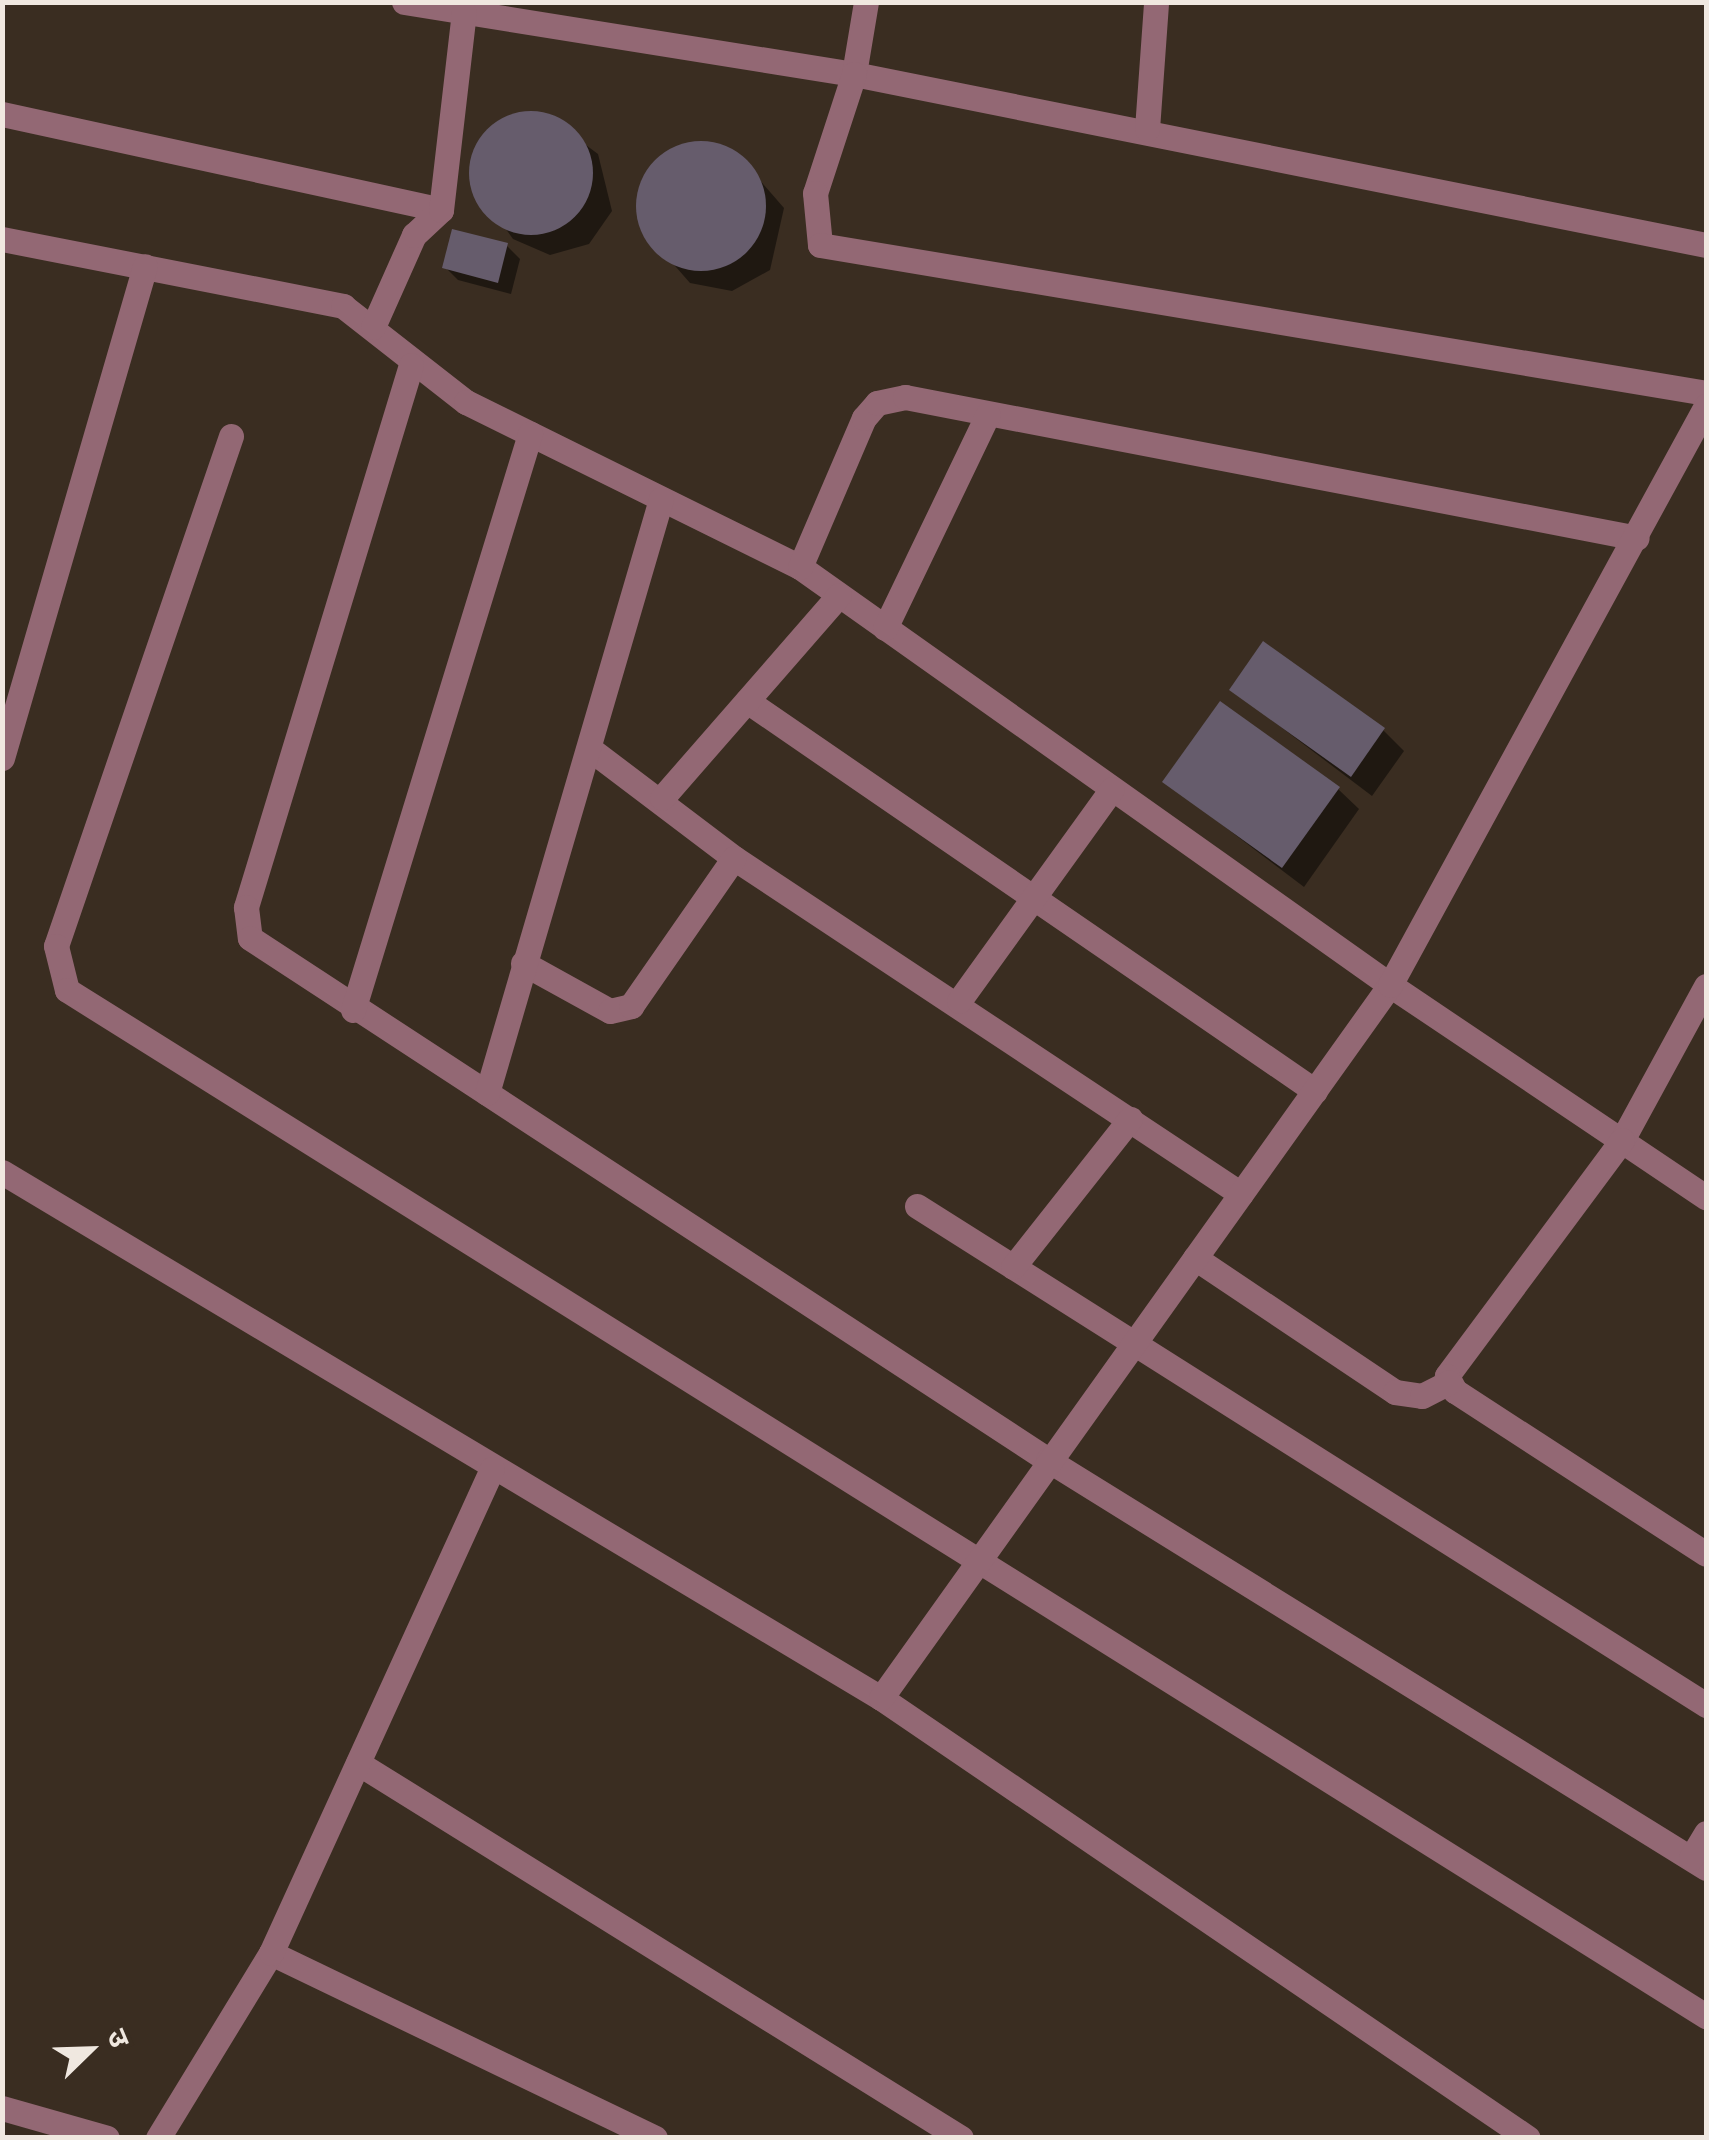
<!DOCTYPE html>
<meta charset="utf-8">
<style>
body{margin:0}
#map{position:relative;width:1709px;height:2140px;overflow:hidden;background:#3a2d21;font-family:Arial,"Noto Sans Devanagari",sans-serif}
div>[style]{position:absolute}
.shadow>*{inset:0;background:#0007}
.building>*{inset:0;background:#665c6c}
.round{border-radius:50%}
.minor>*{height:25px;margin:-12.5px;padding:0 12.5px;transform-origin:12.5px;border-radius:12.5px;background:#936874}
span{translate:-50% -50%;white-space:nowrap;text-align:center;line-height:1.15;-webkit-text-stroke:9px #3a2d21;paint-order:stroke}
.frame{position:absolute;inset:0;border:5px solid #f0e8e0;pointer-events:none}
.north{position:absolute;left:40px;top:2000px;width:100px;height:100px;-webkit-text-stroke:8px #3a2d21;paint-order:stroke;rotate:67deg;font-size:28px;font-weight:700;line-height:40px;text-align:center;color:#f0e8e0}
.north::after{content:'';display:block;margin:auto;width:35px;height:45px;background:#f0e8e0;clip-path:polygon(50% 0,100% 100%,50% 72%,0 100%)}
</style>
<div id="map">
<div class="shadow">
<div style="clip-path:polygon(544px 114px,598px 154px,612px 211px,589px 244px,550px 255px,513px 239px,472px 182px,491px 129px)"></div>
<div style="clip-path:polygon(680px 146px,738px 155px,784px 208px,770px 270px,732px 291px,690px 283px,641px 227px,649px 169px)"></div>
<div style="clip-path:polygon(507px 246px,520px 259px,511px 294px,458px 280px,445px 267px)"></div>
<div style="clip-path:polygon(1232px 690px,1383px 730px,1404px 751px,1372px 796px)"></div>
<div style="clip-path:polygon(1166px 782px,1338px 789px,1359px 809px,1304px 887px)"></div>
</div>
<div class="building">
<div class="round" style="left:469px;top:111px;width:124px;height:124px"></div>
<div class="round" style="left:636px;top:141px;width:130px;height:130px"></div>
<div style="clip-path:polygon(452px 229px,508px 243px,498px 283px,442px 268px)"></div>
<div style="clip-path:polygon(1263px 641px,1385px 728px,1351px 777px,1229px 690px)"></div>
<div style="clip-path:polygon(1220px 701px,1340px 787px,1282px 868px,1162px 782px)"></div>
</div>
<div class="minor">
<div style="left:404px;top:2px;width:456px;rotate:9.1deg"></div>
<div style="left:854px;top:74px;width:869px;rotate:11.35deg"></div>
<div style="left:866px;top:2px;width:73px;rotate:99.5deg"></div>
<div style="left:854px;top:74px;width:125px;rotate:108.1deg"></div>
<div style="left:815px;top:193px;width:52px;rotate:84.5deg"></div>
<div style="left:820px;top:245px;width:898px;rotate:9.48deg"></div>
<div style="left:2px;top:114px;width:449px;rotate:12.3deg"></div>
<div style="left:1147px;top:129px;width:127px;rotate:-85.9deg"></div>
<div style="left:2px;top:239px;width:348px;rotate:11.1deg"></div>
<div style="left:343px;top:306px;width:156px;rotate:38deg"></div>
<div style="left:466px;top:402px;width:373px;rotate:26.3deg"></div>
<div style="left:800px;top:567px;width:723px;rotate:35.32deg"></div>
<div style="left:1390px;top:985px;width:381px;rotate:33.9deg"></div>
<div style="left:373px;top:327px;width:101px;rotate:-66deg"></div>
<div style="left:414px;top:235px;width:37px;rotate:-43deg"></div>
<div style="left:441px;top:210px;width:199px;rotate:-83.4deg"></div>
<div style="left:411px;top:365px;width:567px;rotate:106.93deg"></div>
<div style="left:246px;top:907px;width:31px;rotate:83deg"></div>
<div style="left:250px;top:938px;width:954px;rotate:33.19deg"></div>
<div style="left:1048px;top:1460px;width:774px;rotate:31.8deg"></div>
<div style="left:231px;top:436px;width:539px;rotate:108.94deg"></div>
<div style="left:56px;top:946px;width:45px;rotate:76deg"></div>
<div style="left:67px;top:990px;width:1934px;rotate:32.05deg"></div>
<div style="left:800px;top:567px;width:162px;rotate:-66.8deg"></div>
<div style="left:864px;top:418px;width:20px;rotate:-49deg"></div>
<div style="left:877px;top:403px;width:29px;rotate:-12deg"></div>
<div style="left:905px;top:397px;width:745px;rotate:10.9deg"></div>
<div style="left:885px;top:628px;width:237px;rotate:-64.3deg"></div>
<div style="left:747px;top:701px;width:689px;rotate:34.47deg"></div>
<div style="left:590px;top:749px;width:181px;rotate:37.1deg"></div>
<div style="left:734px;top:858px;width:608px;rotate:33.53deg"></div>
<div style="left:2px;top:758px;width:512px;rotate:-73.79deg"></div>
<div style="left:662px;top:798px;width:269px;rotate:-48.9deg"></div>
<div style="left:523px;top:963px;width:99px;rotate:28.9deg"></div>
<div style="left:610px;top:1011px;width:22px;rotate:-13deg"></div>
<div style="left:631px;top:1006px;width:180px;rotate:-55.2deg"></div>
<div style="left:1706px;top:986px;width:175px;rotate:118.6deg"></div>
<div style="left:1622px;top:1140px;width:294px;rotate:126.6deg"></div>
<div style="left:1447px;top:1376px;width:17px;rotate:62deg"></div>
<div style="left:1455px;top:1391px;width:299px;rotate:33deg"></div>
<div style="left:959px;top:1001px;width:261px;rotate:-54.2deg"></div>
<div style="left:353px;top:1010px;width:603px;rotate:-72.92deg"></div>
<div style="left:487px;top:1093px;width:619px;rotate:-73.67deg"></div>
<div style="left:2px;top:1172px;width:1024px;rotate:30.9deg"></div>
<div style="left:881px;top:1698px;width:782px;rotate:34.22deg"></div>
<div style="left:917px;top:1206px;width:934px;rotate:32.31deg"></div>
<div style="left:1195px;top:1258px;width:241px;rotate:33.8deg"></div>
<div style="left:1395px;top:1392px;width:27px;rotate:8deg"></div>
<div style="left:1422px;top:1396px;width:30px;rotate:-27deg"></div>
<div style="left:1013px;top:1267px;width:189px;rotate:-51.7deg"></div>
<div style="left:881px;top:1698px;width:876px;rotate:-54.48deg"></div>
<div style="left:1390px;top:985px;width:660px;rotate:-61.38deg"></div>
<div style="left:358px;top:1763px;width:710px;rotate:31.88deg"></div>
<div style="left:1691px;top:1858px;width:29px;rotate:-59deg"></div>
<div style="left:271px;top:1953px;width:426px;rotate:25.7deg"></div>
<div style="left:2px;top:2108px;width:109px;rotate:15.9deg"></div>
<div style="left:158px;top:2138px;width:217px;rotate:-58.6deg"></div>
<div style="left:271px;top:1953px;width:532px;rotate:-65.46deg"></div>
</div>
<div class="frame"></div>
<div class="north">उ</div>
</div>
